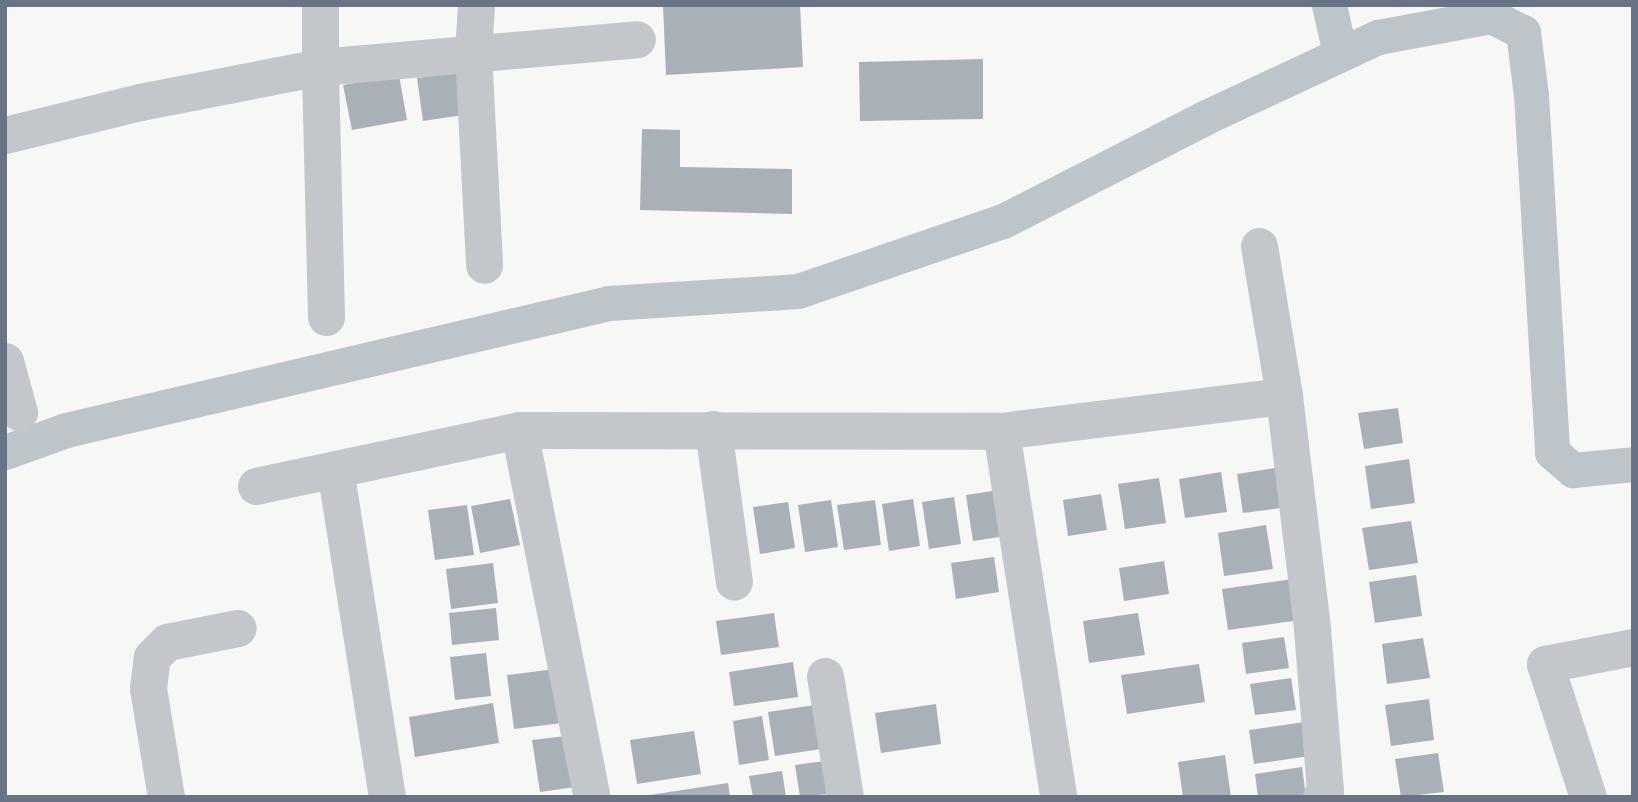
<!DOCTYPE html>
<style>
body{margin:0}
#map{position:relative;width:1638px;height:802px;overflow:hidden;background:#f7f7f5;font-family:"Open Sans",sans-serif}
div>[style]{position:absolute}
.canal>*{height:35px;margin:-17.5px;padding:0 17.5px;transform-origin:17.5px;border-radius:17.5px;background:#bdc5cb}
.building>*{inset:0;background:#aab0b7}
.street>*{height:37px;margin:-18.5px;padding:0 18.5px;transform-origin:18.5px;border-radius:18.5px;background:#c3c6ca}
span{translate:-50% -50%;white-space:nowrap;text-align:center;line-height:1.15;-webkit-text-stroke:7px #fff;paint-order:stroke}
.frame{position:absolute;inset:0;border:7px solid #687485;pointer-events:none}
</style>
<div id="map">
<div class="canal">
<div style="left:1329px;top:5px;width:50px;rotate:77.3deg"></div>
<div style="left:5px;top:452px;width:65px;rotate:-19.8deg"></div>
<div style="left:66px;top:430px;width:558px;rotate:-13.16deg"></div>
<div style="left:609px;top:303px;width:189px;rotate:-3.6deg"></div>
<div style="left:798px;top:291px;width:217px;rotate:-18.9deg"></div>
<div style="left:1003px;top:221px;width:226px;rotate:-27.1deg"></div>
<div style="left:1204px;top:118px;width:192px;rotate:-25deg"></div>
<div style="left:1378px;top:37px;width:115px;rotate:-10.5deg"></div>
<div style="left:1491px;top:16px;width:36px;rotate:27deg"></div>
<div style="left:1523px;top:32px;width:64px;rotate:82.8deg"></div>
<div style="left:1531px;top:95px;width:358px;rotate:86.6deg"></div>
<div style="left:1552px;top:452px;width:28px;rotate:41deg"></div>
<div style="left:1573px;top:470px;width:60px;rotate:-5.7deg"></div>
</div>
<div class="building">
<div style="clip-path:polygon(663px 5px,800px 5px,803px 67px,666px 75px)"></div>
<div style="clip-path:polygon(983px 59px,983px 119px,860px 121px,859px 62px)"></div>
<div style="clip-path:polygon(464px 71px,470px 114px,423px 121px,417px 78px)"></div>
<div style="clip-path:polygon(399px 75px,407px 120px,352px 130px,343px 85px)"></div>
<div style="clip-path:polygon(642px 129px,680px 130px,680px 167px,792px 169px,792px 214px,640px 210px)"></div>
<div style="clip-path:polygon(1398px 408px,1403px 443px,1364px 449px,1358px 413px)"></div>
<div style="clip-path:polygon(1409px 459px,1415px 503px,1371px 509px,1365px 466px)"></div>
<div style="clip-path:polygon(1275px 468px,1281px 508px,1243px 513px,1237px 474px)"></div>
<div style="clip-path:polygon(1221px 472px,1227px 512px,1185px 518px,1179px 479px)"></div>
<div style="clip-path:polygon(1159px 478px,1166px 523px,1125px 529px,1118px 484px)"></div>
<div style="clip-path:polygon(999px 490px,1006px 536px,973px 541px,966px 495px)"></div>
<div style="clip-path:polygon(1101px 494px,1107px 530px,1068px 536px,1063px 500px)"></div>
<div style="clip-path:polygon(954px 497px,961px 544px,929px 549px,922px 502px)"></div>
<div style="clip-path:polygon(510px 499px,520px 545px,480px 553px,471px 506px)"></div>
<div style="clip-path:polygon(913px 499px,920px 546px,889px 551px,882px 504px)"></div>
<div style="clip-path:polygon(831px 500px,838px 547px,805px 552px,798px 505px)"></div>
<div style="clip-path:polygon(875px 500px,881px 545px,844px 550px,837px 505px)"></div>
<div style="clip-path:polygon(788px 502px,795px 548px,760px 554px,753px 507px)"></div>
<div style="clip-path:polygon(467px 505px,474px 555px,435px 560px,428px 510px)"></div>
<div style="clip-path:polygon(1411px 521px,1418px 563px,1369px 570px,1362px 528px)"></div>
<div style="clip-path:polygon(1266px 525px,1273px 569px,1224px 576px,1218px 533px)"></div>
<div style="clip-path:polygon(994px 557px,999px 592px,956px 599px,951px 563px)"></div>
<div style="clip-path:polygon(1164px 561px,1169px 594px,1124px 601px,1119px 568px)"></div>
<div style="clip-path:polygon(493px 563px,498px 603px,451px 609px,446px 569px)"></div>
<div style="clip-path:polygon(1416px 575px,1422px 616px,1375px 623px,1369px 582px)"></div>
<div style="clip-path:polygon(1293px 579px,1300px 620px,1228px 630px,1222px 589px)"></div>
<div style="clip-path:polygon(496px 608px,499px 640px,452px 645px,449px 613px)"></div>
<div style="clip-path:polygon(774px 613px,779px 647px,721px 655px,716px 621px)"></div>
<div style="clip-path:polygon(1138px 613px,1145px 655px,1089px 663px,1083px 621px)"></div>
<div style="clip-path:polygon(1284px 637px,1289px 668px,1246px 674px,1242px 643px)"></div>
<div style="clip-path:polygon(1423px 638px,1430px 678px,1387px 684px,1382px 644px)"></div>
<div style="clip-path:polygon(486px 653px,491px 696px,455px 700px,450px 657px)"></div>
<div style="clip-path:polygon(793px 662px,798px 697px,734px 706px,729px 672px)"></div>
<div style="clip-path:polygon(1199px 664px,1205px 702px,1127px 714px,1121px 675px)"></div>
<div style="clip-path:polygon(555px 669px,562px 723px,514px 729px,507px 675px)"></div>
<div style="clip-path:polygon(1291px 678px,1296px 710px,1255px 715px,1250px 684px)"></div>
<div style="clip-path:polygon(1429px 699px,1434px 740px,1391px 746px,1385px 705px)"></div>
<div style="clip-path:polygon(493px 703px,499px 743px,415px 757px,409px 717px)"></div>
<div style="clip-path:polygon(936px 704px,941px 744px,881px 753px,875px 713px)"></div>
<div style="clip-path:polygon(815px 705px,821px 749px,775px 756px,768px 712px)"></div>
<div style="clip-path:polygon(762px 716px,769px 760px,739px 765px,733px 721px)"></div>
<div style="clip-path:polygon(1305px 722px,1310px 756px,1254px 764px,1249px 730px)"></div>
<div style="clip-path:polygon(694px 731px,701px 774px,637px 784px,630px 740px)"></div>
<div style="clip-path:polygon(574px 735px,582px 786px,540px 792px,532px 740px)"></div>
<div style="clip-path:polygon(1438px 753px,1444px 792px,1401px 797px,1395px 759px)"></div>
<div style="clip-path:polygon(1225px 755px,1231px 797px,1183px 797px,1178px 762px)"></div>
<div style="clip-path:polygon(832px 760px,837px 793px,800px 797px,795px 765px)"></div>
<div style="clip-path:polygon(1302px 767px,1306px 797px,1258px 797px,1255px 774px)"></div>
<div style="clip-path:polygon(782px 771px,786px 797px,753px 797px,749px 776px)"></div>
<div style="clip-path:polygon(728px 783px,730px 797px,650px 797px,650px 795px)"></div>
</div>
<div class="street">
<div style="left:476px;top:5px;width:48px;rotate:93.6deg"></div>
<div style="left:473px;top:53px;width:212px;rotate:87deg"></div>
<div style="left:5px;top:135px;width:139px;rotate:-13.7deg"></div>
<div style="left:140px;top:102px;width:183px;rotate:-11deg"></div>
<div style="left:320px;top:67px;width:62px;rotate:-90deg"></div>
<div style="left:1259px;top:246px;width:152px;rotate:80.5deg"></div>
<div style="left:1284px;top:396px;width:235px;rotate:83.1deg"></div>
<div style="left:1312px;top:629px;width:162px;rotate:85.4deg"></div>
<div style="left:1325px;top:790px;width:8px;rotate:120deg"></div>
<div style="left:326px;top:317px;width:250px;rotate:-91.4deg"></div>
<div style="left:320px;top:67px;width:318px;rotate:-5deg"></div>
<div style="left:5px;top:361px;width:53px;rotate:74.6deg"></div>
<div style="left:713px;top:429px;width:154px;rotate:82.2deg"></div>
<div style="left:519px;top:430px;width:374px;rotate:78.8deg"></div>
<div style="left:1001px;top:431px;width:370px;rotate:81.1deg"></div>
<div style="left:335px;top:469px;width:332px;rotate:81deg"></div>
<div style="left:256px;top:486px;width:269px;rotate:-12deg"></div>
<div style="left:519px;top:430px;width:482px;rotate:0.1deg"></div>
<div style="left:1001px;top:431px;width:285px;rotate:-7.1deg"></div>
<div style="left:825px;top:676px;width:123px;rotate:80.6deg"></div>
<div style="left:166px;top:797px;width:110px;rotate:-99.4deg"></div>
<div style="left:148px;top:688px;width:31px;rotate:-83deg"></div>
<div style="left:152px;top:657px;width:21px;rotate:-45deg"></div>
<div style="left:167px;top:642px;width:72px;rotate:-11.2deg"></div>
<div style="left:1588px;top:797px;width:140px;rotate:-107.9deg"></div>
<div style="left:1545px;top:664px;width:90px;rotate:-10.9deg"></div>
</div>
<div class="frame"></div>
</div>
